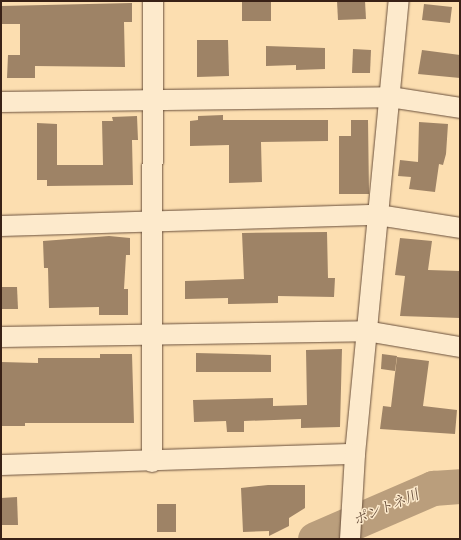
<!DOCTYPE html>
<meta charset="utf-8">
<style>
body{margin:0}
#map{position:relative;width:461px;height:540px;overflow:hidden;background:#fcdeb0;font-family:"Libre Bodoni","Noto Serif JP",serif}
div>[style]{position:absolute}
.river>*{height:35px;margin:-17.5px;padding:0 17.5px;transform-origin:17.5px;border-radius:17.5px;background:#ba9e7c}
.building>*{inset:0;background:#9e8366}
.roads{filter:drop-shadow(0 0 1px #6a503c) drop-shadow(0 0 1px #6a503c)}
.minor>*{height:20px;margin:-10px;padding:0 10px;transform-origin:10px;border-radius:10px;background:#fdeacc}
span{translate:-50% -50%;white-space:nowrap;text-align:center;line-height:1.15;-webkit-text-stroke:3px #fdeacc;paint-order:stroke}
.water-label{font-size:14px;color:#664d3a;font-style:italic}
.frame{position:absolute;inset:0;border:2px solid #392116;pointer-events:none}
</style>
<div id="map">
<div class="river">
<div style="left:315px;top:539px;width:129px;rotate:-23.4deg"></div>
<div style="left:433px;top:488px;width:27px;rotate:-4deg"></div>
</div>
<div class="building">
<div style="clip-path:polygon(242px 1px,271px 1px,271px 21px,242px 21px)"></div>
<div style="clip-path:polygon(337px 1px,365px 1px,366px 19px,338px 20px)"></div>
<div style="clip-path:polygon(132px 3px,132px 22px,124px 22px,125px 67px,35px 66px,35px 78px,7px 78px,8px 55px,20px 55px,20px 24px,1px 24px,1px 6px)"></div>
<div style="clip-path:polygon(424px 4px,452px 7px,450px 23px,422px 20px)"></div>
<div style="clip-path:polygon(197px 40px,228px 40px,229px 76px,197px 77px)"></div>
<div style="clip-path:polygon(266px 46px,325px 48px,325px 69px,296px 70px,296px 65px,266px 66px)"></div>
<div style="clip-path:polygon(353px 49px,371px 50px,370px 73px,352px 73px)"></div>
<div style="clip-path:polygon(422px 50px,460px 55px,460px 78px,418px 74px)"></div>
<div style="clip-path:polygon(223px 115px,223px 120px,328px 120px,328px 141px,261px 142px,262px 182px,229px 183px,229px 145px,190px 146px,190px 121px,198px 120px,198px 116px)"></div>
<div style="clip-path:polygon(137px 116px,138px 140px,132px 140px,133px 185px,47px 186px,47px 180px,37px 180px,37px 123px,57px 124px,57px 165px,103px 165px,102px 121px,113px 121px,112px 117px)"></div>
<div style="clip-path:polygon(351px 120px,368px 120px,369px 194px,339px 194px,339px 136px,351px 136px)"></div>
<div style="clip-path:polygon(419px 122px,448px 124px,446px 154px,443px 165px,439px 164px,435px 192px,409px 189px,411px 177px,398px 176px,400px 160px,418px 162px)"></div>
<div style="clip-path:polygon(327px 232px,328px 278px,335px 278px,334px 297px,278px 296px,278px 303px,228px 304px,228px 298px,185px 299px,185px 281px,244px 279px,242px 233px)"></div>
<div style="clip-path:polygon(109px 236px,130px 238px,130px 255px,126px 255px,124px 289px,128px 289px,128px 315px,99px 315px,99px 307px,49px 308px,48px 268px,44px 268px,43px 241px)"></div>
<div style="clip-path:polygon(400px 238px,432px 241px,428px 270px,460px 271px,460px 318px,400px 316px,405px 276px,395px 275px)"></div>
<div style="clip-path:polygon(1px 287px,17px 287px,18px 309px,1px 309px)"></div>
<div style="clip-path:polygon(342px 349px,340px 427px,301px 428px,301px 419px,244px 421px,244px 432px,227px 432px,226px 421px,194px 422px,193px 400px,273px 398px,273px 406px,307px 405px,306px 350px)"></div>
<div style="clip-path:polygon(196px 353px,271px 355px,271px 372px,196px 372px)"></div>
<div style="clip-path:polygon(100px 354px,132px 354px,134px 423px,25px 423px,25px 426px,1px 426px,1px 362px,38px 363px,38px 358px,100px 358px)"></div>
<div style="clip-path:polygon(382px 354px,397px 356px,395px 371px,381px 369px)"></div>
<div style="clip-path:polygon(397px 357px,429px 361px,423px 406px,457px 410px,455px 434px,380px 429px,383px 406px,391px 407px)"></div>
<div style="clip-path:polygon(268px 485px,305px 485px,305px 508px,289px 518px,289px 526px,269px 536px,269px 531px,243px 532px,241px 488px)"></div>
<div style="clip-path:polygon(17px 497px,18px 525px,1px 525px,1px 498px)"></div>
<div style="clip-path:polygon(157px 504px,176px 504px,176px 532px,157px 532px)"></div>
</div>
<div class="roads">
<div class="minor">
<div style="left:1px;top:102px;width:389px;rotate:-0.7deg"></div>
<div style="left:390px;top:97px;width:71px;rotate:8.9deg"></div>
<div style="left:1px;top:226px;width:377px;rotate:-1.7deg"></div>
<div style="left:378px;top:215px;width:83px;rotate:9deg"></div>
<div style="left:1px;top:337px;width:365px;rotate:-0.9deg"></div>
<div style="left:366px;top:331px;width:95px;rotate:9.7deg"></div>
<div style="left:152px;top:462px;width:461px;rotate:-89.9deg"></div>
<div style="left:1px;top:465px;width:354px;rotate:-1.8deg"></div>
<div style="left:355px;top:454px;width:455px;rotate:-84.5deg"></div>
<div style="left:350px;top:539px;width:85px;rotate:-86.6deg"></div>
</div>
</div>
<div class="water-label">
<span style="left:386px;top:508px;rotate:-23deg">ポントネ川</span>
</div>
<div class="frame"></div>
</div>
